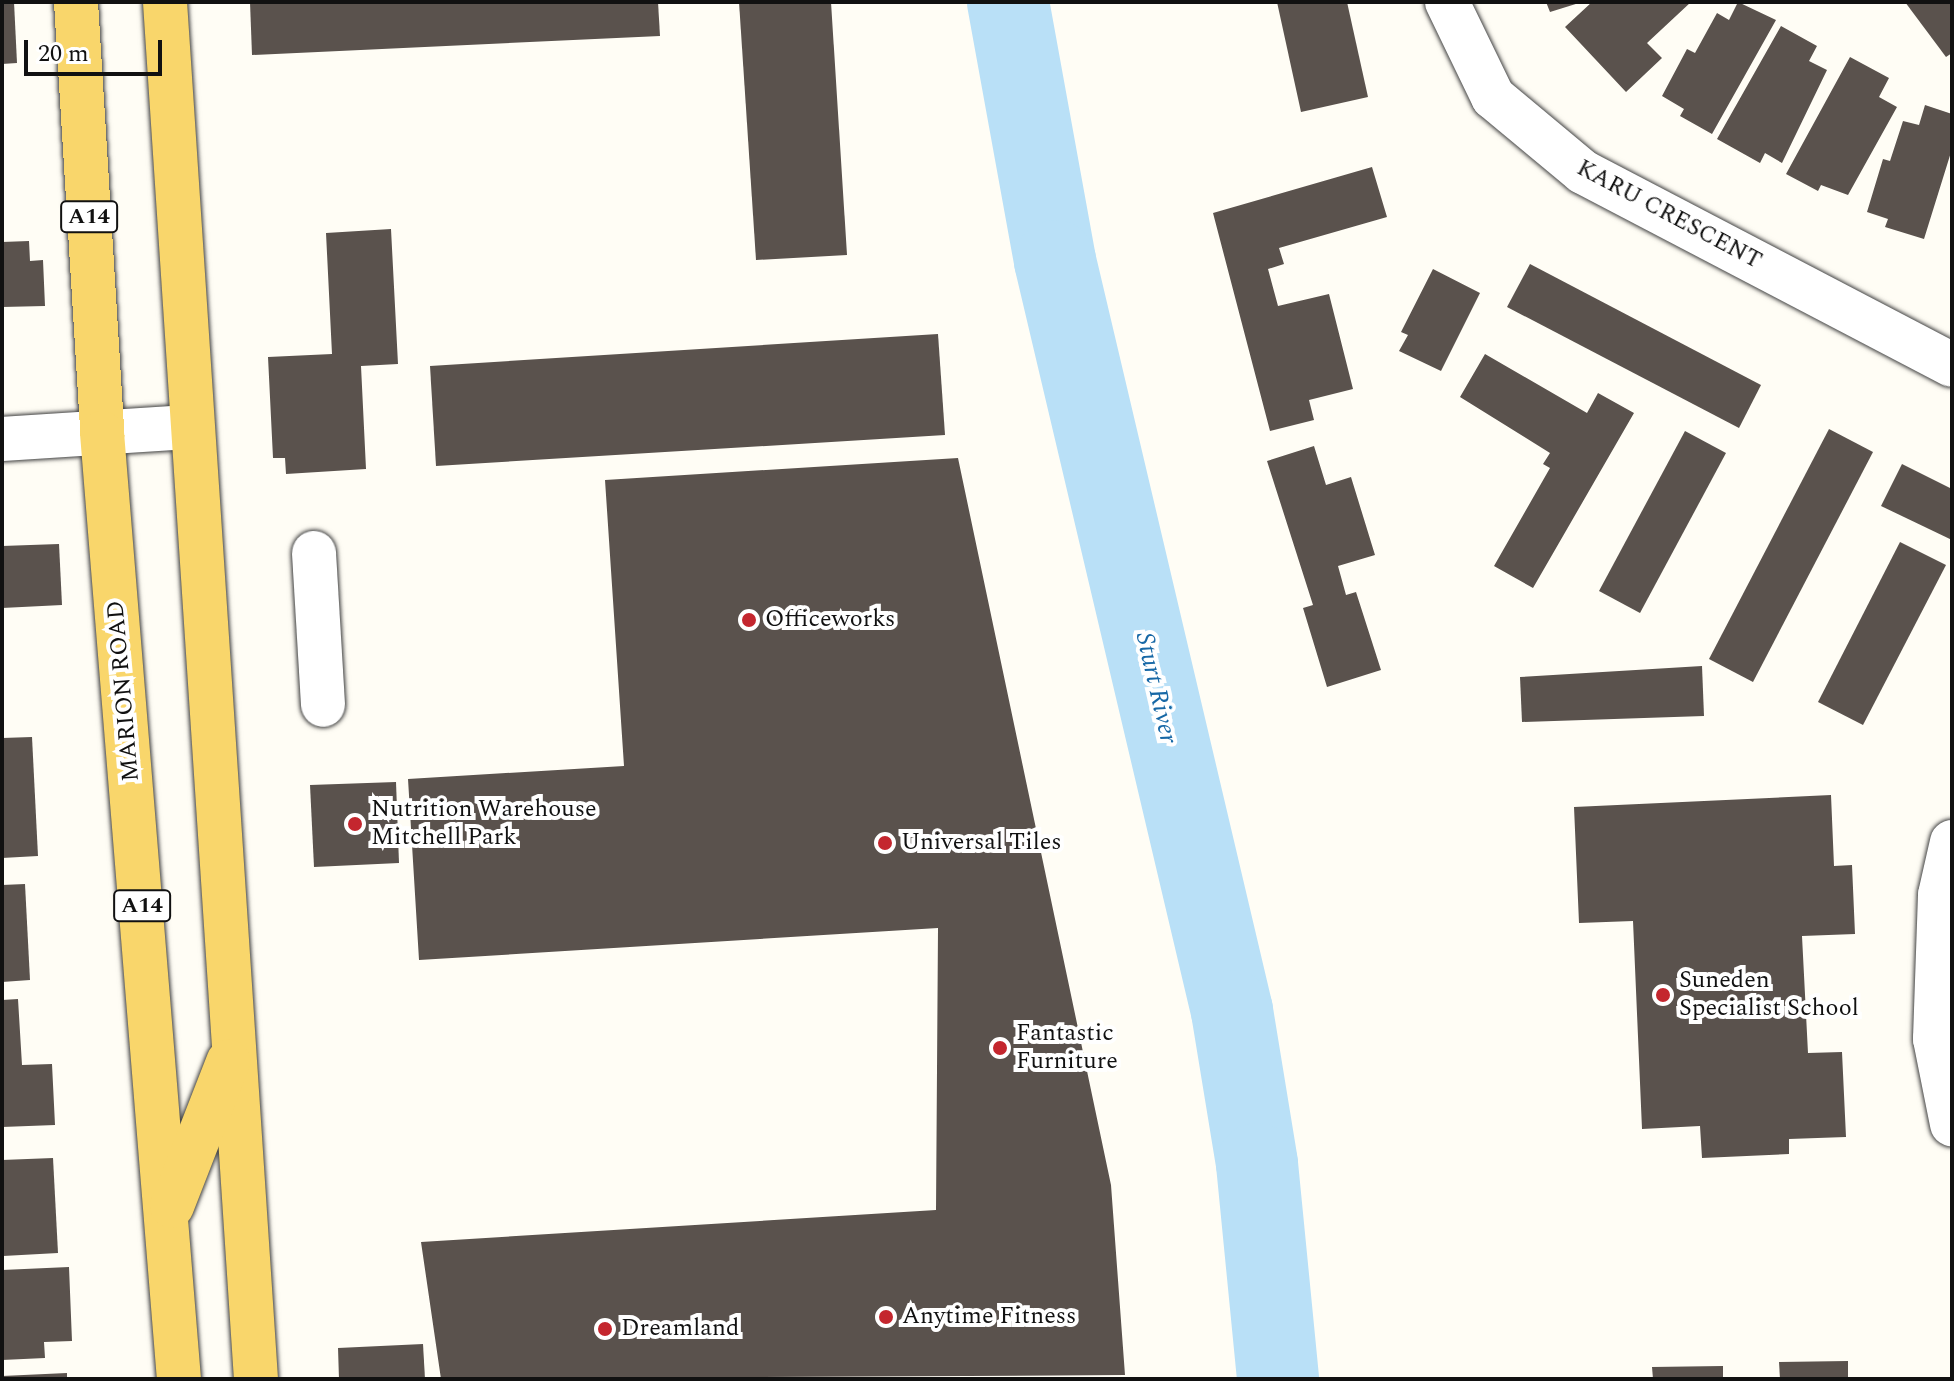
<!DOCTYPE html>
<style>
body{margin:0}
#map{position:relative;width:1954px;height:1381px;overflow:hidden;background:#fffdf5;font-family:Spectral,serif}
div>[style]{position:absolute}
.river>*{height:82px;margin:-41px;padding:0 41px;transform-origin:41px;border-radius:41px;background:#b9e0f7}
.building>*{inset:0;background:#5a524d}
.roads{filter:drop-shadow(0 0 2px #444) drop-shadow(0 0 2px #444)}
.minor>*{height:44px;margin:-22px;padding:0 22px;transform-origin:22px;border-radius:22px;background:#fff}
.major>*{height:44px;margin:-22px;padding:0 22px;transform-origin:22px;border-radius:22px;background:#f9d66b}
.dots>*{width:22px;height:22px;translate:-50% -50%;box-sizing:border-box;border:4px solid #fff;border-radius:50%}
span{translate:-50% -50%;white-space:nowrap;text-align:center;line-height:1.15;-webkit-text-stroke:8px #fff;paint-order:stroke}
.shield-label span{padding:2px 6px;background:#fff;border:2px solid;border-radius:6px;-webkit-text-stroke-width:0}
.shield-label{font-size:22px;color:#111;font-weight:700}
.street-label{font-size:24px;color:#111}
.poi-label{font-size:24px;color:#111}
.left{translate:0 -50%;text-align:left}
.water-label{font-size:26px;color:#1768a6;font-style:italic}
.frame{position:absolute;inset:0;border:4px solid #111;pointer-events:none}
.scale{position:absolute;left:24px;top:40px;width:138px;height:36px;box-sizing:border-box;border:4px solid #111;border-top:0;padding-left:10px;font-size:24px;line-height:28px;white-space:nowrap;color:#111;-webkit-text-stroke:6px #fff;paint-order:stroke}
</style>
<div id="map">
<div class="river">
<div style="left:1008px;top:2px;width:263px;rotate:79.7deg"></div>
<div style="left:1055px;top:261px;width:771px;rotate:76.72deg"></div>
<div style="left:1232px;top:1011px;width:155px;rotate:80.7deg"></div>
<div style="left:1257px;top:1164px;width:216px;rotate:84.4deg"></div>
</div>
<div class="building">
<div style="clip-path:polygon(14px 2px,17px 63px,2px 64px,2px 3px)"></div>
<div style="clip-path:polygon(250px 2px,658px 2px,660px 36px,252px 55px)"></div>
<div style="clip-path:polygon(739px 2px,831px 2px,847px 255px,756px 260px)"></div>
<div style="clip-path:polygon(1277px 2px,1347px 2px,1368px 97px,1301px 112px)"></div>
<div style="clip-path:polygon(1546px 2px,1579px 2px,1579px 3px,1550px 12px)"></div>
<div style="clip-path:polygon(1592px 2px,1691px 2px,1647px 43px,1662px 58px,1626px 92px,1565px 27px)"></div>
<div style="clip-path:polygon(1738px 2px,1776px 20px,1712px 134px,1680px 116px,1684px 109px,1662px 96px,1687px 49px,1695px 53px,1717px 13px,1729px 20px)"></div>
<div style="clip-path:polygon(1905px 2px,1952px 2px,1952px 53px,1946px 57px)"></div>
<div style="clip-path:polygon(1781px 26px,1817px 46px,1809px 61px,1827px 70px,1782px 163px,1765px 153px,1760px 163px,1717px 139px)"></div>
<div style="clip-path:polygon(1850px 57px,1889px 78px,1879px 97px,1897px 107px,1848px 195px,1821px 185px,1818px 191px,1786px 174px)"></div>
<div style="clip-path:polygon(1925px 105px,1952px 114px,1952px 149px,1924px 239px,1885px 227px,1888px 219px,1867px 212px,1883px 159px,1890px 161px,1903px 121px,1919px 125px)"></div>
<div style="clip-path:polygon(1372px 167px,1387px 217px,1279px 248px,1284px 264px,1268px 269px,1278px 306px,1329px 294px,1353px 389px,1309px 400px,1314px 420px,1270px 431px,1213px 213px)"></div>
<div style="clip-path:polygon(391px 229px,398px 364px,361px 366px,366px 469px,286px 474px,285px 458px,273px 458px,268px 357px,332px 354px,326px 233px)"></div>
<div style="clip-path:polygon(29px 241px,30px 261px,43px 260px,45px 306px,2px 307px,2px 242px)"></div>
<div style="clip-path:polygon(1530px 264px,1761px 385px,1739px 428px,1507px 307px)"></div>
<div style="clip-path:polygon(1433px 269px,1480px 293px,1441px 371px,1399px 351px,1408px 335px,1401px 332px)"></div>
<div style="clip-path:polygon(938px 334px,945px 435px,436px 466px,430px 366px)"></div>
<div style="clip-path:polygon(1485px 354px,1587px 413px,1598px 393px,1634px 413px,1533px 588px,1494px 566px,1550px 468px,1543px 464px,1550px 453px,1460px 397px)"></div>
<div style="clip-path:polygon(1829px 429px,1873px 452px,1753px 682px,1709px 659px)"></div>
<div style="clip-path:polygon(1685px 431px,1726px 453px,1640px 613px,1599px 591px)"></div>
<div style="clip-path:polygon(1314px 446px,1326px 485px,1351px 477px,1375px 555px,1338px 566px,1346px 595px,1356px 592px,1381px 670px,1327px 687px,1303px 608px,1313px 605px,1267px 461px)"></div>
<div style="clip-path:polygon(958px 458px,1111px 1185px,1125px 1375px,441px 1379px,421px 1242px,936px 1210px,938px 928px,419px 960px,408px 779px,624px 766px,605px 480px)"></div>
<div style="clip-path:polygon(1902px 464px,1952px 489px,1952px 540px,1881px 506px)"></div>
<div style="clip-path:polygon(1900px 542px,1946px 565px,1863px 725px,1818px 702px)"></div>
<div style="clip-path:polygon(59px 544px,62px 605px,2px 608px,2px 546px)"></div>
<div style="clip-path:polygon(1702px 666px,1704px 716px,1522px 722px,1520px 677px)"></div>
<div style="clip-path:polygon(32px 737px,38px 856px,2px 858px,2px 738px)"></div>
<div style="clip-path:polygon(396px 782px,399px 863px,314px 867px,310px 785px)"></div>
<div style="clip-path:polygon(1831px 795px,1834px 866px,1852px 865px,1855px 934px,1802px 936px,1808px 1053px,1842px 1052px,1846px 1137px,1789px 1139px,1789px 1154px,1702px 1158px,1700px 1126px,1642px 1129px,1633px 921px,1579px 923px,1574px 807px)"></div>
<div style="clip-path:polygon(25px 884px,30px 980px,2px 982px,2px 885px)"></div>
<div style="clip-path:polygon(18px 999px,22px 1065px,52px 1064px,55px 1125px,2px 1127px,2px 1000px)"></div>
<div style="clip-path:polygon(53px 1158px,58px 1253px,3px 1256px,2px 1160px)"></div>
<div style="clip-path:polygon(69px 1267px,72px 1341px,44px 1342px,45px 1358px,2px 1360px,2px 1270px)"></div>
<div style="clip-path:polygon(423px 1344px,425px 1379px,339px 1379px,338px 1348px)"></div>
<div style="clip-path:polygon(1848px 1361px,1848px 1379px,1780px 1379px,1779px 1362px)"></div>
<div style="clip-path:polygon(1723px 1366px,1723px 1379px,1653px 1379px,1652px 1367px)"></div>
<div style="clip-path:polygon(67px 1373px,67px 1379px,2px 1379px,2px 1376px)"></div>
</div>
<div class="roads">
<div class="minor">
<div style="left:1447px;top:2px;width:106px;rotate:64.2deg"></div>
<div style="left:1493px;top:97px;width:117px;rotate:39.8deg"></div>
<div style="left:1583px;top:172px;width:416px;rotate:27.6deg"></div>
<div style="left:2px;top:439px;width:188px;rotate:-3.7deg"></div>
<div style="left:314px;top:553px;width:152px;rotate:86.6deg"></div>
<div style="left:1952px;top:842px;width:54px;rotate:102.8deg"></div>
<div style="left:1940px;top:895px;width:144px;rotate:92deg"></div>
<div style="left:1935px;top:1039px;width:87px;rotate:78.7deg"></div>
</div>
<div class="major">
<div style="left:76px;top:2px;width:432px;rotate:86.5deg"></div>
<div style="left:102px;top:433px;width:949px;rotate:85.35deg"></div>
<div style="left:165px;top:2px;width:1380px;rotate:86.22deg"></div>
<div style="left:172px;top:1206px;width:155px;rotate:-68.7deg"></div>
</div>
</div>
<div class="dots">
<div style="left:749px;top:620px;background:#c4262e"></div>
<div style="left:355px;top:824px;background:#c4262e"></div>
<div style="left:885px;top:843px;background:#c4262e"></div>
<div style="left:1663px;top:995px;background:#c4262e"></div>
<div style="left:1000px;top:1048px;background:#c4262e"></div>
<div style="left:886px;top:1317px;background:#c4262e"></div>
<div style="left:605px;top:1329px;background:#c4262e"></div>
</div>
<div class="shield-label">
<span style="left:89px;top:217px">A14</span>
<span style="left:142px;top:906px">A14</span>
</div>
<div class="street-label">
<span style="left:1669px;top:215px;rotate:28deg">KARU CRESCENT</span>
<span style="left:124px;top:691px;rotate:-95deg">MARION ROAD</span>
</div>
<div class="poi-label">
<span class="left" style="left:765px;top:620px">Officeworks</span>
<span class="left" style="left:371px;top:824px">Nutrition Warehouse<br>Mitchell Park</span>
<span class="left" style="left:901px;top:843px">Universal Tiles</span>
<span class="left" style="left:1679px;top:995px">Suneden<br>Specialist School</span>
<span class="left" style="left:1016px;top:1048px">Fantastic<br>Furniture</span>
<span class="left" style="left:902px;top:1317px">Anytime Fitness</span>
<span class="left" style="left:621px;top:1329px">Dreamland</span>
</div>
<div class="water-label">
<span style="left:1156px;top:688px;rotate:77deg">Sturt River</span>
</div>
<div class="frame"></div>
<div class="scale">20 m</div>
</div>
